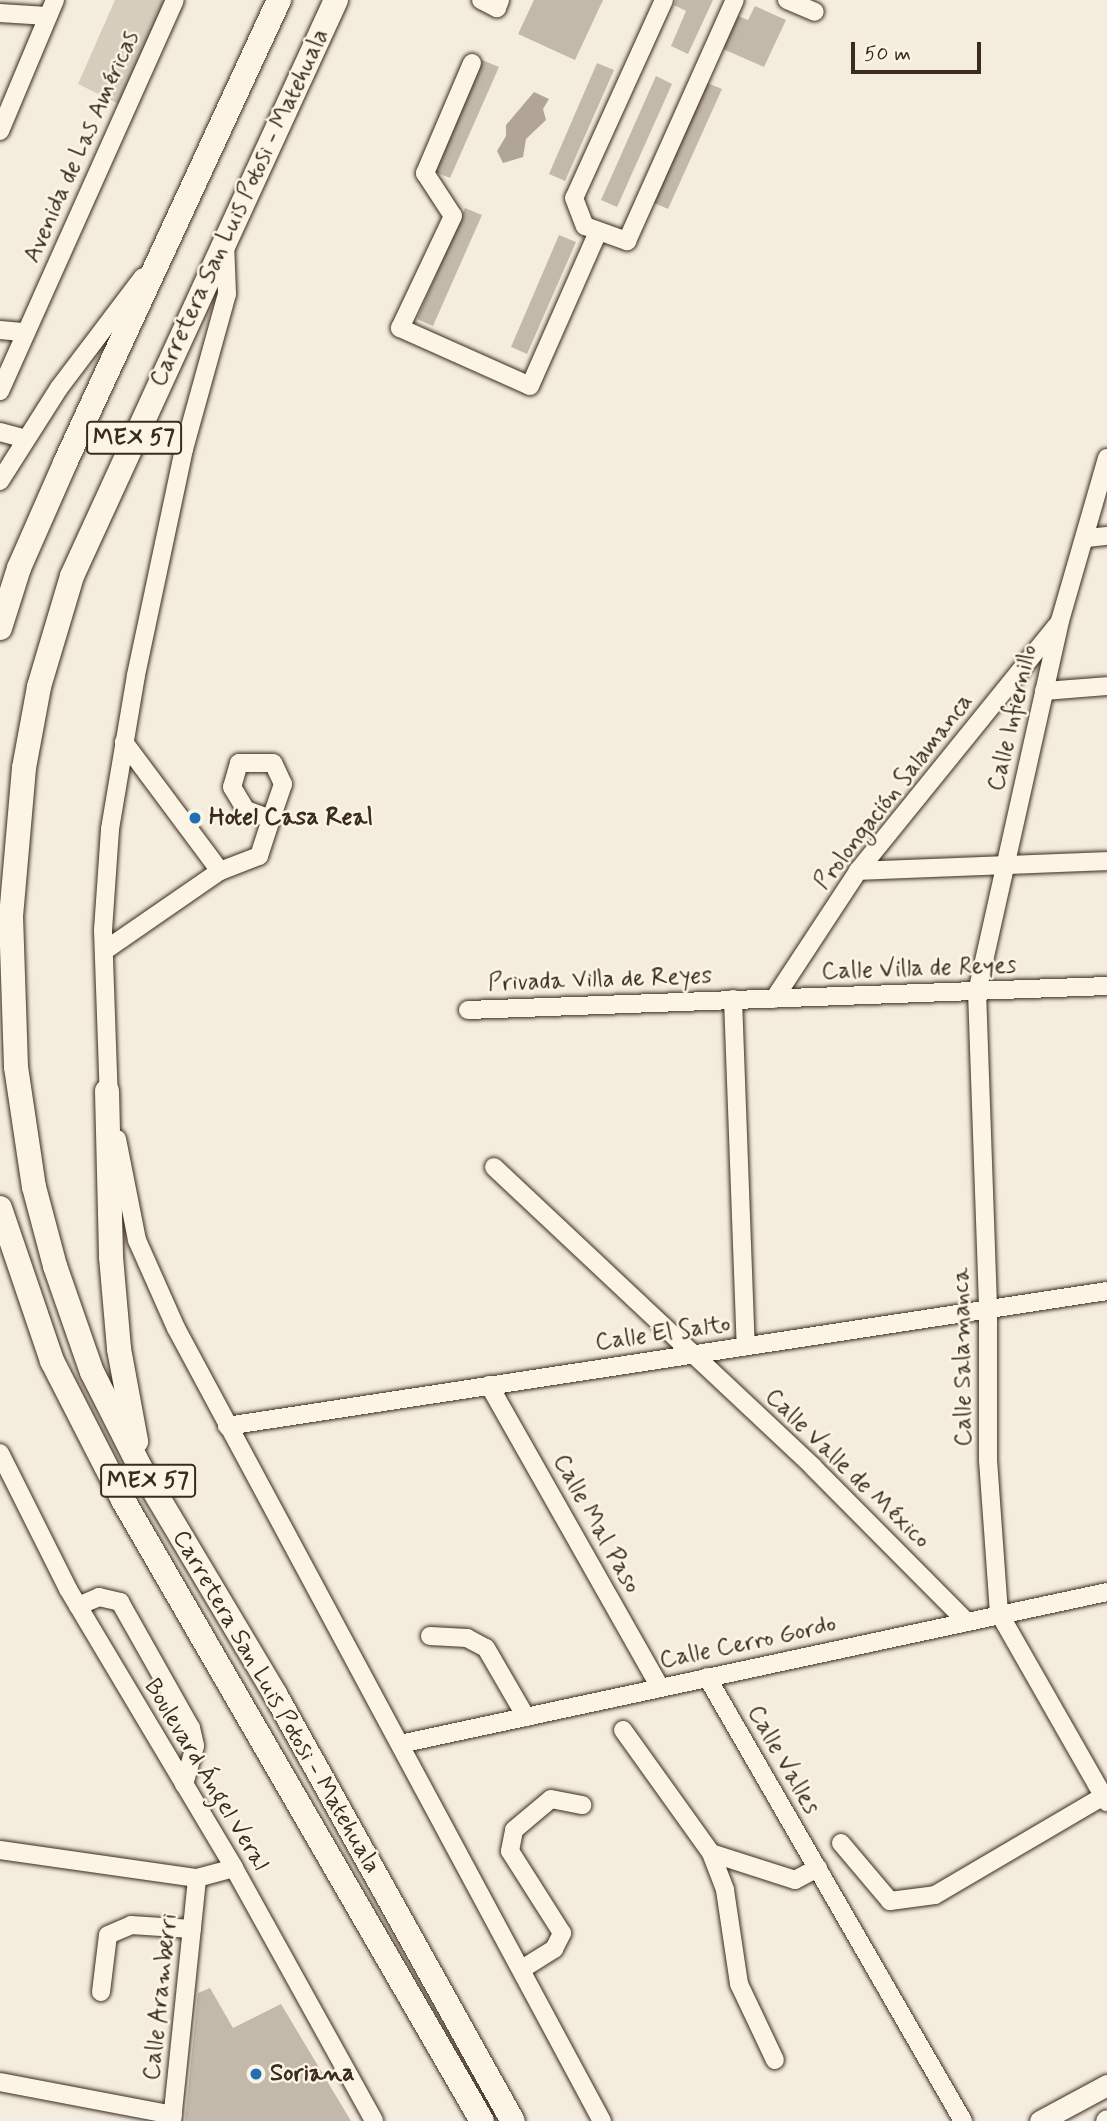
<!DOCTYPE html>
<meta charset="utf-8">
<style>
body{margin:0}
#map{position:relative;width:1107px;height:2121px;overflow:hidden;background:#f4eddd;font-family:Mynerve,sans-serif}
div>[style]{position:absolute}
.green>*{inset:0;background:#d6cdbd}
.water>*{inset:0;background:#b0a596}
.building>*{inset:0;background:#c3b9aa}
.roads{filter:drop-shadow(0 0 2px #3b2a1e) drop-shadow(0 0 2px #3b2a1e)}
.minor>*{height:18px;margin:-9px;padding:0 9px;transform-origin:9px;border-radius:9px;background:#fcf5e5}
.major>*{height:21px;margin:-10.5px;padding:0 10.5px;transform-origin:10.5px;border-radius:10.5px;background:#fcf5e5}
.highway>*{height:24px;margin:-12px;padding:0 12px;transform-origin:12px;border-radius:12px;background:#fcf5e5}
.dots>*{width:19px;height:19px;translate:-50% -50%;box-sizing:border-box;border:4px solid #fcf5e5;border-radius:50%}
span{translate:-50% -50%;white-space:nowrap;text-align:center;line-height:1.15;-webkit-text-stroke:5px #fcf5e5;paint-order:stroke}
.shield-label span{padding:2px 5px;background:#fcf5e5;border:2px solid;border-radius:5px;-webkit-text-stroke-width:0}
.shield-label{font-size:23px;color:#3b2a1e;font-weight:700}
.street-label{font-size:24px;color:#3b2a1e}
.poi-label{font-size:24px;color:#3b2a1e;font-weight:700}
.left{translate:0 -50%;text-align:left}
.scale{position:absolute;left:851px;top:42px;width:130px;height:32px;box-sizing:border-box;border:4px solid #3b2a1e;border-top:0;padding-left:9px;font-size:21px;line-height:24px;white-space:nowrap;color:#3b2a1e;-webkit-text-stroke:5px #fcf5e5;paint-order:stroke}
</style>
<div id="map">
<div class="green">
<div style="clip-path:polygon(115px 0,166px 0,119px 104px,78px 84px)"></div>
</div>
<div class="water">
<div style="clip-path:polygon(534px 92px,549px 99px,543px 109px,546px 120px,526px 139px,523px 157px,503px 163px,497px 151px,506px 136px,506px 125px)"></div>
</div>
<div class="building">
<div style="clip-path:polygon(534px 0,603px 0,575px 60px,518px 34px)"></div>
<div style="clip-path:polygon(676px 0,713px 0,688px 54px,671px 46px,686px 11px,674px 5px)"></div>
<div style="clip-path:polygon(755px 6px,786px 20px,764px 67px,723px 49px,738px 16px,748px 20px)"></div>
<div style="clip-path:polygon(482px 60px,499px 67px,450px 178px,433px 171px)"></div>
<div style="clip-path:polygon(597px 63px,614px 70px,565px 181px,549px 174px)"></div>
<div style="clip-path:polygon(656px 76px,672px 84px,617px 207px,601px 200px)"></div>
<div style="clip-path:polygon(707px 83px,722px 89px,668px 209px,652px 202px)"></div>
<div style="clip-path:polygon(465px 208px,482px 215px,433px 326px,417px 319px)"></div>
<div style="clip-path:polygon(559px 235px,576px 242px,527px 354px,511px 347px)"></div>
<div style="clip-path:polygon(210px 1988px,233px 2028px,281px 2004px,351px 2121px,185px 2121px,198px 1993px)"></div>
</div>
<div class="roads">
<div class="minor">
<div style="left:481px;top:0;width:18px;rotate:27deg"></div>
<div style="left:497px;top:8px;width:9px;rotate:-69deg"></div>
<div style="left:664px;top:0;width:217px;rotate:114.4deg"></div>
<div style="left:574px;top:198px;width:30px;rotate:69deg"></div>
<div style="left:585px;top:226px;width:45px;rotate:19.7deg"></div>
<div style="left:627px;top:241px;width:264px;rotate:-65.9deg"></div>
<div style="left:787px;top:0;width:30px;rotate:23deg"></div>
<div style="left:0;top:13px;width:47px;rotate:3.7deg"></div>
<div style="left:472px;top:63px;width:120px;rotate:113.1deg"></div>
<div style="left:425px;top:173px;width:51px;rotate:56.9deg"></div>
<div style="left:453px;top:216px;width:124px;rotate:115.3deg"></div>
<div style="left:400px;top:328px;width:142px;rotate:24deg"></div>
<div style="left:530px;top:386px;width:168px;rotate:-66.2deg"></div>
<div style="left:0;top:131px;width:142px;rotate:-67.2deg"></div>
<div style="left:0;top:330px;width:25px;rotate:5deg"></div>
<div style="left:0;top:391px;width:428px;rotate:-65.9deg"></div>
<div style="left:0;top:432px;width:27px;rotate:15deg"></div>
<div style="left:1107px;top:458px;width:170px;rotate:106.1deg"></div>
<div style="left:1060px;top:621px;width:379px;rotate:102.6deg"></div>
<div style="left:977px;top:991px;width:317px;rotate:88deg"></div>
<div style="left:988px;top:1308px;width:152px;rotate:90deg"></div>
<div style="left:988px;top:1460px;width:153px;rotate:85.9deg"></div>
<div style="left:999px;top:1613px;width:218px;rotate:60.3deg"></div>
<div style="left:0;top:481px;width:110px;rotate:-57.6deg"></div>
<div style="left:59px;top:388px;width:139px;rotate:-52.9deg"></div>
<div style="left:1087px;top:538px;width:20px;rotate:-6deg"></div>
<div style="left:1044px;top:691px;width:63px;rotate:-4.5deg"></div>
<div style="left:220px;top:871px;width:42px;rotate:-21deg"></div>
<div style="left:259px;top:856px;width:39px;rotate:-72deg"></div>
<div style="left:271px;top:819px;width:37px;rotate:-71deg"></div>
<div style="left:283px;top:784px;width:23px;rotate:-115deg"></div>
<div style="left:273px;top:763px;width:34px;rotate:180deg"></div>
<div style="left:239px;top:763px;width:25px;rotate:106deg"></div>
<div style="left:232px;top:787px;width:27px;rotate:59deg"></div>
<div style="left:246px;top:810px;width:27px;rotate:20deg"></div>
<div style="left:858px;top:871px;width:249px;rotate:-2.3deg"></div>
<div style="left:104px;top:951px;width:141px;rotate:-34.6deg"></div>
<div style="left:220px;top:871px;width:161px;rotate:-126.7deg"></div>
<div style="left:733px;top:999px;width:347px;rotate:87.9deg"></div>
<div style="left:774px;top:999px;width:153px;rotate:-56.7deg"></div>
<div style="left:858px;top:871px;width:316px;rotate:-51deg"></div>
<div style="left:468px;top:1010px;width:639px;rotate:-2.15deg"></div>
<div style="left:109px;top:1102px;width:172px;rotate:-92deg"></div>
<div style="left:103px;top:930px;width:101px;rotate:-86deg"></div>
<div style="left:110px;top:829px;width:156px;rotate:-80.4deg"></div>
<div style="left:136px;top:675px;width:231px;rotate:-78deg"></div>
<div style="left:184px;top:449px;width:161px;rotate:-74.5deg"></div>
<div style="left:227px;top:294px;width:53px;rotate:-92.2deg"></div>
<div style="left:117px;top:1139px;width:103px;rotate:78.8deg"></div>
<div style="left:137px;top:1240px;width:96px;rotate:66.1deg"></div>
<div style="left:176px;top:1328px;width:900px;rotate:61.76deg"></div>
<div style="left:494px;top:1167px;width:438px;rotate:43.2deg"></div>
<div style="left:813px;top:1467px;width:216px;rotate:45.2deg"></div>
<div style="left:489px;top:1385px;width:347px;rotate:60.5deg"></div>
<div style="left:227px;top:1426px;width:890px;rotate:-8.72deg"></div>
<div style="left:0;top:1453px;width:152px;rotate:63.4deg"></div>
<div style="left:68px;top:1589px;width:325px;rotate:59.2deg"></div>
<div style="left:234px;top:1868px;width:289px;rotate:61deg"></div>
<div style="left:78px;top:1606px;width:23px;rotate:-23deg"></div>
<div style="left:99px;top:1597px;width:22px;rotate:13deg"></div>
<div style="left:120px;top:1602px;width:145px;rotate:60.6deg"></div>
<div style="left:191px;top:1728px;width:18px;rotate:77deg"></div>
<div style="left:195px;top:1746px;width:40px;rotate:106deg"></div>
<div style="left:430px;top:1636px;width:37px;rotate:3deg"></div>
<div style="left:467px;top:1638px;width:21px;rotate:28deg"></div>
<div style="left:486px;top:1648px;width:80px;rotate:59.9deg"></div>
<div style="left:707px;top:1677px;width:513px;rotate:60.03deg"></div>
<div style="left:623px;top:1730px;width:151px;rotate:54.4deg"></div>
<div style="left:711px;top:1853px;width:88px;rotate:17.8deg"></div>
<div style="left:795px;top:1880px;width:26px;rotate:-28deg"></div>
<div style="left:400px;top:1744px;width:723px;rotate:-12.13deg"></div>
<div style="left:841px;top:1843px;width:76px;rotate:49.8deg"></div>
<div style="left:890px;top:1901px;width:45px;rotate:-7.6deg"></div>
<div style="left:935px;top:1895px;width:196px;rotate:-30.4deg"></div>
<div style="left:0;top:1850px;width:199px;rotate:8.1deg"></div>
<div style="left:197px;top:1878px;width:38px;rotate:-15deg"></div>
<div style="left:711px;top:1853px;width:40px;rotate:69deg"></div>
<div style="left:725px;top:1890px;width:95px;rotate:81.5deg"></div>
<div style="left:739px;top:1984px;width:84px;rotate:64.7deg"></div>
<div style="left:522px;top:1969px;width:38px;rotate:-32deg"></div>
<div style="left:554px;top:1949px;width:18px;rotate:-63deg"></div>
<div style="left:562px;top:1933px;width:97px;rotate:-122.4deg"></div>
<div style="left:510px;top:1851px;width:21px;rotate:-79deg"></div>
<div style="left:514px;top:1830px;width:48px;rotate:-40deg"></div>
<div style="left:551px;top:1799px;width:32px;rotate:11deg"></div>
<div style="left:101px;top:1992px;width:57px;rotate:-83deg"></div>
<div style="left:108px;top:1935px;width:25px;rotate:-23deg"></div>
<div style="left:131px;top:1925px;width:61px;rotate:3.8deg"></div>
<div style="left:0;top:2082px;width:176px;rotate:10.8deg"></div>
<div style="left:172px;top:2121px;width:244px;rotate:-84.1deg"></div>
</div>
<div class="major">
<div style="left:1040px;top:2121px;width:76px;rotate:-28.2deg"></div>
<div style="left:1106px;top:2121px;width:1px;rotate:-45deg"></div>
</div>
<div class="highway">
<div style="left:336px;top:0;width:634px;rotate:114.62deg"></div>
<div style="left:72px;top:576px;width:116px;rotate:106.6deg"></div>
<div style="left:39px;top:687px;width:82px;rotate:100.5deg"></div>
<div style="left:24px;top:768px;width:149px;rotate:95deg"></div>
<div style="left:11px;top:916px;width:151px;rotate:88.1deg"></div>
<div style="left:16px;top:1067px;width:121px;rotate:81.5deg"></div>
<div style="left:34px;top:1187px;width:82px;rotate:75.1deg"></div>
<div style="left:55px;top:1266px;width:112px;rotate:70.8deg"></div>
<div style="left:92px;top:1372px;width:109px;rotate:63.2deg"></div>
<div style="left:141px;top:1469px;width:262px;rotate:59.2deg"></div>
<div style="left:275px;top:1694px;width:489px;rotate:60.9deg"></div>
<div style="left:0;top:628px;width:63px;rotate:-72.4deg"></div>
<div style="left:19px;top:568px;width:115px;rotate:-66.3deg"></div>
<div style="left:65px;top:463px;width:510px;rotate:-65.19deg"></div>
<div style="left:107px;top:1091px;width:166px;rotate:88.6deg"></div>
<div style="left:111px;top:1257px;width:92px;rotate:85deg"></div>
<div style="left:119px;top:1349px;width:94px;rotate:79.5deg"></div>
<div style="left:0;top:1208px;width:162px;rotate:71.2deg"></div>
<div style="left:52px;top:1361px;width:156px;rotate:62.9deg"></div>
<div style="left:123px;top:1500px;width:717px;rotate:59.97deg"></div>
</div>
</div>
<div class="dots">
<div style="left:195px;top:818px;background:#1f6fb2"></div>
<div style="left:256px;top:2074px;background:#1f6fb2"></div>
</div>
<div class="shield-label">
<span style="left:134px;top:438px">MEX 57</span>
<span style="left:148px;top:1481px">MEX 57</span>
</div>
<div class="street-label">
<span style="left:82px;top:147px;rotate:-66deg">Avenida de Las Américas</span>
<span style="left:240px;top:208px;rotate:-65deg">Carretera San Luis Potosi - Matehuala</span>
<span style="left:1013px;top:718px;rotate:-77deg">Calle Infiernillo</span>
<span style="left:894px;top:792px;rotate:-52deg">Prolongación Salamanca</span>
<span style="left:919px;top:969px;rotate:-2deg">Calle Villa de Reyes</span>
<span style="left:600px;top:980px;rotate:-2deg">Privada Villa de Reyes</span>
<span style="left:663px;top:1334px;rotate:-8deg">Calle El Salto</span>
<span style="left:963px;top:1357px;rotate:-91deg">Calle Salamanca</span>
<span style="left:847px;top:1469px;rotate:44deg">Calle Valle de México</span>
<span style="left:596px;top:1524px;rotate:61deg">Calle Mal Paso</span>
<span style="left:748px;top:1643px;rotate:-12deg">Calle Cerro Gordo</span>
<span style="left:276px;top:1702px;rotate:60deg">Carretera San Luis Potosi - Matehuala</span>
<span style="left:783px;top:1760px;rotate:60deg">Calle Valles</span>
<span style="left:206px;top:1775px;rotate:59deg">Boulevard Ángel Veral</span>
<span style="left:161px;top:1997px;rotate:-84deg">Calle Aramberri</span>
</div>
<div class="poi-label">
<span class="left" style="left:209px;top:818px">Hotel Casa Real</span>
<span class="left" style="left:270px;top:2074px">Soriana</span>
</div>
<div class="scale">50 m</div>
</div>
